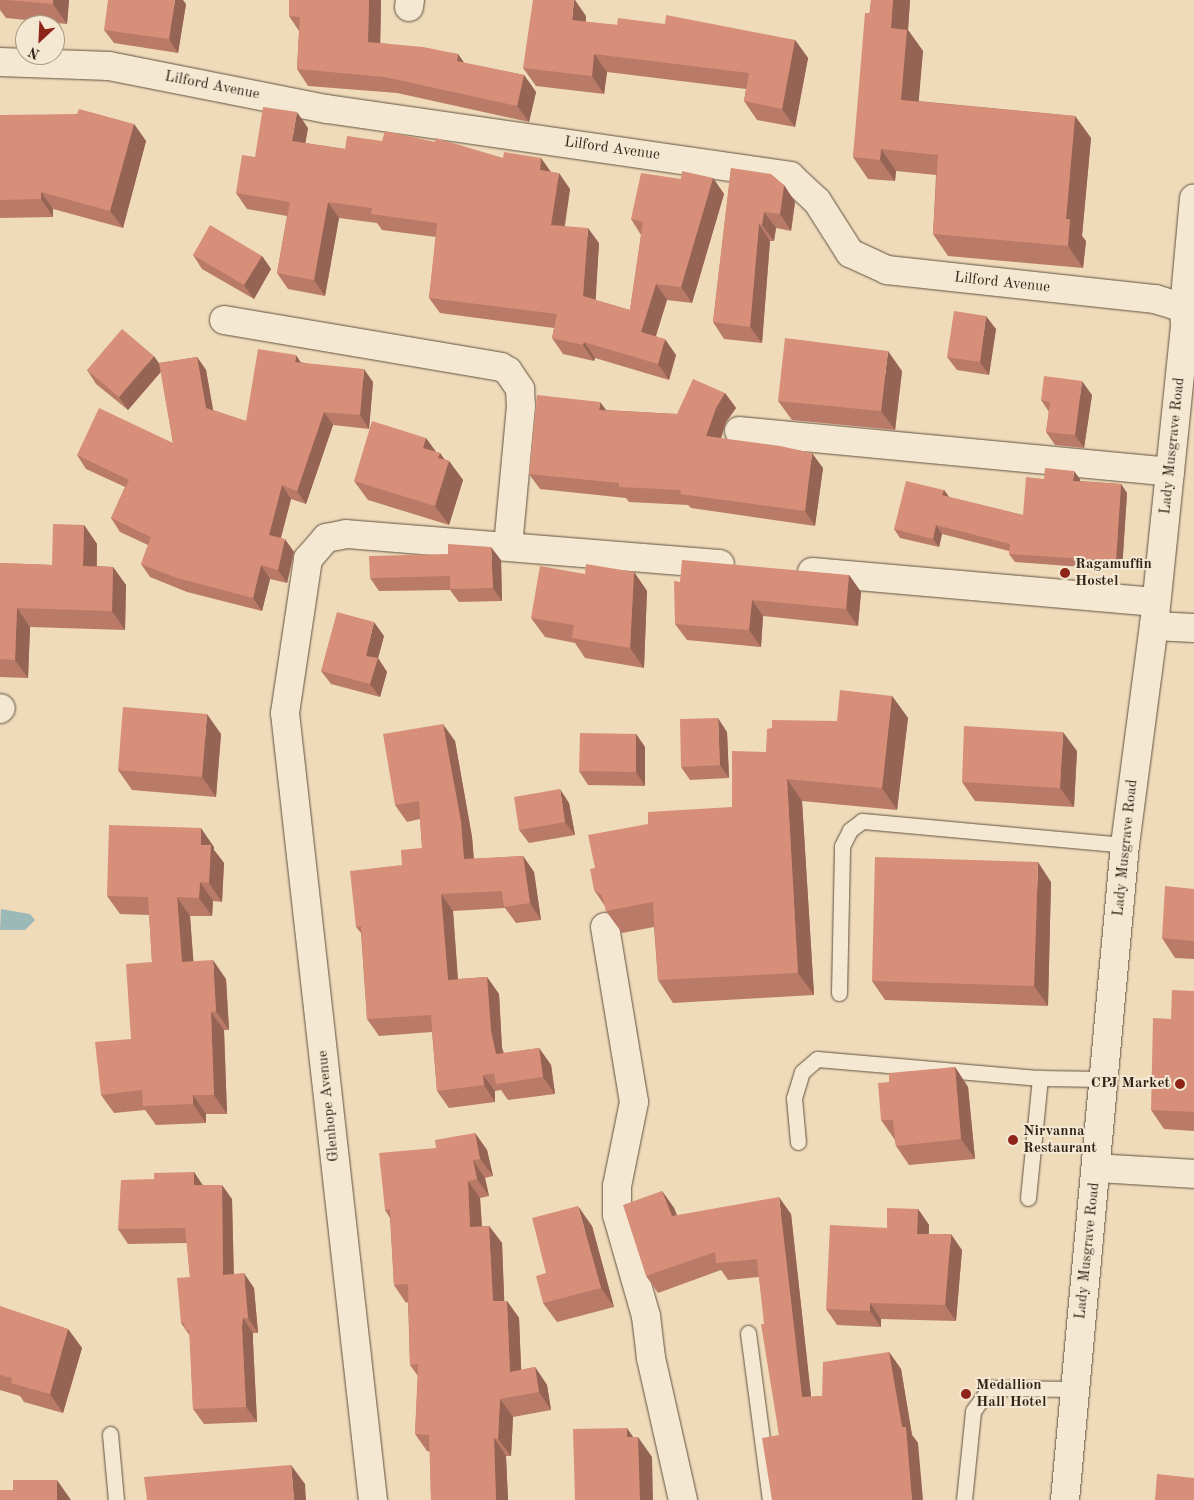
<!DOCTYPE html>
<style>
body{margin:0}
#map{position:relative;width:1194px;height:1500px;overflow:hidden;background:#efdbb9;font-family:"Old Standard TT",serif}
div>[style]{position:absolute}
.water>*{inset:0;background:#9bb9b6}
.roads{filter:drop-shadow(0 0 1px #605140) drop-shadow(0 0 1px #605140)}
.lane>*{height:15px;margin:-7.5px;padding:0 7.5px;transform-origin:7.5px;border-radius:7.5px;background:#f5e8d2}
.street>*{height:28px;margin:-14px;padding:0 14px;transform-origin:14px;border-radius:14px;background:#f5e8d2}
.secondary>*{height:28px;margin:-14px;padding:0 14px;transform-origin:14px;border-radius:14px;background:#f5e8d2}
.wall>*{inset:0;background:#b97b68}
.shaded-wall>*{inset:0;background:#966455}
.building>*{inset:0;background:#d78f79}
.dots>*{width:14px;height:14px;translate:-50% -50%;box-sizing:border-box;border:2px solid #f5e8d2;border-radius:50%}
span{translate:-50% -50%;white-space:nowrap;text-align:center;line-height:1.15;-webkit-text-stroke:4px #f5e8d2;paint-order:stroke}
.street-label{font-size:15px;color:#302317}
.poi-label{font-size:15px;color:#302317;font-weight:700}
.left{translate:0 -50%;text-align:left}
.right{translate:-100% -50%;text-align:right}
.north{position:absolute;left:15px;top:15px;width:50px;height:50px;box-sizing:border-box;background:#f5e8d2;border:1px solid #a69987;border-radius:50%;rotate:205deg;font-size:14px;font-weight:700;line-height:20px;text-align:center;color:#302317}
.north::after{content:'';display:block;margin:auto;width:18px;height:22px;background:#8f2418;clip-path:polygon(50% 0,100% 100%,50% 72%,0 100%)}
</style>
<div id="map">
<div class="water">
<div style="clip-path:polygon(1px 909px,30px 914px,35px 920px,25px 930px,0 930px)"></div>
</div>
<div class="roads">
<div class="lane">
<div style="left:839px;top:993px;width:147px;rotate:-88.8deg"></div>
<div style="left:842px;top:846px;width:18px;rotate:-63deg"></div>
<div style="left:850px;top:830px;width:15px;rotate:-37deg"></div>
<div style="left:862px;top:821px;width:264px;rotate:5.2deg"></div>
<div style="left:798px;top:1142px;width:44px;rotate:-95.2deg"></div>
<div style="left:794px;top:1098px;width:27px;rotate:-73deg"></div>
<div style="left:802px;top:1072px;width:20px;rotate:-41deg"></div>
<div style="left:817px;top:1059px;width:224px;rotate:4.9deg"></div>
<div style="left:1040px;top:1078px;width:64px;rotate:0.9deg"></div>
<div style="left:1028px;top:1198px;width:121px;rotate:-84.3deg"></div>
<div style="left:748px;top:1333px;width:168px;rotate:82.5deg"></div>
<div style="left:110px;top:1434px;width:66px;rotate:84.8deg"></div>
<div style="left:964px;top:1500px;width:89px;rotate:-84.2deg"></div>
<div style="left:973px;top:1411px;width:29px;rotate:-54deg"></div>
<div style="left:990px;top:1388px;width:85px;rotate:0.7deg"></div>
</div>
<div class="street">
<div style="left:409px;top:7px;width:7px;rotate:-82deg"></div>
<div style="left:0;top:62px;width:109px;rotate:2.1deg"></div>
<div style="left:109px;top:66px;width:222px;rotate:11.2deg"></div>
<div style="left:327px;top:109px;width:468px;rotate:8.2deg"></div>
<div style="left:790px;top:176px;width:37px;rotate:43deg"></div>
<div style="left:817px;top:201px;width:62px;rotate:57.6deg"></div>
<div style="left:850px;top:253px;width:41px;rotate:24.7deg"></div>
<div style="left:887px;top:270px;width:270px;rotate:6.2deg"></div>
<div style="left:1155px;top:299px;width:30px;rotate:17deg"></div>
<div style="left:224px;top:320px;width:281px;rotate:9.6deg"></div>
<div style="left:501px;top:367px;width:8px;rotate:30deg"></div>
<div style="left:508px;top:371px;width:22px;rotate:56deg"></div>
<div style="left:520px;top:389px;width:17px;rotate:87deg"></div>
<div style="left:521px;top:406px;width:140px;rotate:95.3deg"></div>
<div style="left:739px;top:431px;width:433px;rotate:5.4deg"></div>
<div style="left:812px;top:572px;width:345px;rotate:5deg"></div>
<div style="left:1154px;top:626px;width:40px;rotate:2.9deg"></div>
<div style="left:0;top:709px;width:1px;rotate:-45deg"></div>
<div style="left:605px;top:927px;width:177px;rotate:80.6deg"></div>
<div style="left:634px;top:1102px;width:86px;rotate:101.4deg"></div>
<div style="left:617px;top:1186px;width:29px;rotate:90deg"></div>
<div style="left:617px;top:1215px;width:105px;rotate:74deg"></div>
<div style="left:646px;top:1316px;width:42px;rotate:83.2deg"></div>
<div style="left:651px;top:1358px;width:146px;rotate:77.3deg"></div>
<div style="left:1096px;top:1168px;width:98px;rotate:3.5deg"></div>
<div style="left:373px;top:1500px;width:792px;rotate:-96.38deg"></div>
<div style="left:285px;top:713px;width:156px;rotate:-81.5deg"></div>
<div style="left:308px;top:559px;width:28px;rotate:-49deg"></div>
<div style="left:326px;top:538px;width:20px;rotate:-11deg"></div>
<div style="left:346px;top:534px;width:375px;rotate:4.6deg"></div>
</div>
<div class="secondary">
<div style="left:1065px;top:1500px;width:658px;rotate:-84.77deg"></div>
<div style="left:1125px;top:845px;width:221px;rotate:-82.5deg"></div>
<div style="left:1154px;top:626px;width:302px;rotate:-84.1deg"></div>
<div style="left:1185px;top:326px;width:18px;rotate:-93deg"></div>
<div style="left:1184px;top:308px;width:110px;rotate:-84.8deg"></div>
</div>
</div>
<div class="wall">
<div style="clip-path:polygon(0 0,69px 0,67px 24px,6px 18px,0 10px)"></div>
<div style="clip-path:polygon(289px 0,381px 0,380px 43px,458px 54px,464px 63px,524px 75px,536px 92px,529px 122px,397px 93px,308px 86px,297px 69px,299px 31px,289px 16px)"></div>
<div style="clip-path:polygon(871px 0,910px 0,908px 30px,923px 51px,918px 101px,1075px 116px,1091px 138px,1082px 236px,1086px 241px,1083px 268px,948px 256px,933px 234px,936px 175px,896px 171px,895px 181px,868px 179px,853px 157px)"></div>
<div style="clip-path:polygon(186px 4px,178px 53px,114px 43px,104px 30px)"></div>
<div style="clip-path:polygon(586px 16px,586px 22px,617px 25px,795px 40px,808px 58px,795px 127px,757px 120px,744px 101px,746px 89px,607px 72px,604px 94px,536px 86px,523px 68px)"></div>
<div style="clip-path:polygon(0 115px,134px 124px,146px 141px,123px 228px,53px 209px,53px 217px,0 218px)"></div>
<div style="clip-path:polygon(308px 128px,305px 143px,345px 149px,503px 158px,541px 158px,551px 172px,570px 189px,565px 226px,599px 243px,595px 300px,630px 310px,641px 235px,631px 219px,681px 179px,713px 178px,724px 194px,692px 303px,667px 300px,656px 336px,676px 355px,669px 380px,595px 358px,594px 361px,563px 354px,552px 338px,554px 328px,440px 313px,429px 298px,436px 237px,382px 230px,377px 223px,339px 218px,325px 296px,288px 289px,277px 273px,287px 216px,247px 209px,236px 193px,255px 157px)"></div>
<div style="clip-path:polygon(731px 168px,784px 185px,795px 202px,791px 231px,776px 228px,774px 241px,770px 241px,762px 343px,724px 339px,713px 322px)"></div>
<div style="clip-path:polygon(193px 255px,262px 256px,271px 269px,254px 299px,202px 269px)"></div>
<div style="clip-path:polygon(996px 329px,989px 375px,957px 370px,947px 357px)"></div>
<div style="clip-path:polygon(197px 357px,206px 370px,213px 410px,246px 421px,301px 362px,373px 382px,369px 429px,333px 425px,306px 504px,291px 499px,281px 538px,294px 552px,287px 583px,270px 579px,262px 611px,187px 592px,150px 577px,141px 564px,148px 545px,120px 532px,111px 518px,125px 487px,86px 469px,77px 455px,173px 443px,161px 372px,128px 410px,96px 384px,87px 370px,159px 363px)"></div>
<div style="clip-path:polygon(902px 371px,895px 430px,792px 420px,778px 401px)"></div>
<div style="clip-path:polygon(725px 393px,736px 408px,726px 422px,721px 438px,823px 468px,815px 526px,691px 508px,688px 505px,629px 502px,626px 498px,540px 489px,529px 474px,606px 410px,677px 414px)"></div>
<div style="clip-path:polygon(1092px 395px,1084px 448px,1055px 445px,1046px 432px,1049px 412px,1041px 400px)"></div>
<div style="clip-path:polygon(426px 438px,436px 452px,440px 453px,444px 459px,449px 461px,463px 480px,449px 525px,368px 500px,354px 481px)"></div>
<div style="clip-path:polygon(1044px 479px,1080px 479px,1080px 481px,1121px 484px,1127px 493px,1122px 570px,1015px 562px,1009px 554px,1009px 551px,942px 534px,939px 547px,900px 538px,894px 529px,944px 490px,948px 497px,1023px 515px)"></div>
<div style="clip-path:polygon(84px 525px,97px 544px,97px 566px,113px 567px,126px 585px,125px 630px,30px 627px,28px 678px,0 677px,0 563px,52px 565px)"></div>
<div style="clip-path:polygon(501px 560px,502px 601px,459px 602px,450px 590px,379px 591px,370px 578px)"></div>
<div style="clip-path:polygon(634px 572px,647px 591px,644px 668px,585px 658px,575px 643px,545px 637px,531px 618px,585px 574px)"></div>
<div style="clip-path:polygon(849px 575px,861px 592px,858px 626px,763px 616px,761px 647px,687px 640px,675px 624px,680px 582px)"></div>
<div style="clip-path:polygon(384px 636px,378px 658px,387px 672px,380px 697px,331px 684px,321px 671px)"></div>
<div style="clip-path:polygon(892px 696px,908px 718px,897px 810px,802px 801px,814px 995px,673px 1003px,658px 980px,654px 927px,622px 933px,606px 911px,605px 906px,594px 890px,595px 868px,732px 807px,766px 752px,772px 728px,837px 721px)"></div>
<div style="clip-path:polygon(727px 732px,729px 778px,690px 780px,681px 767px)"></div>
<div style="clip-path:polygon(221px 734px,216px 797px,132px 790px,118px 770px)"></div>
<div style="clip-path:polygon(636px 734px,645px 747px,645px 786px,588px 785px,579px 771px)"></div>
<div style="clip-path:polygon(455px 741px,472px 837px,474px 859px,523px 856px,534px 872px,541px 920px,516px 923px,505px 908px,453px 911px,458px 979px,487px 977px,499px 994px,502px 1048px,504px 1053px,539px 1048px,551px 1065px,555px 1094px,508px 1100px,501px 1090px,495px 1091px,495px 1102px,449px 1108px,437px 1091px,432px 1032px,379px 1036px,367px 1019px,361px 933px,356px 927px,402px 865px,422px 848px,420px 819px,407px 822px,395px 805px)"></div>
<div style="clip-path:polygon(1077px 751px,1074px 807px,975px 801px,962px 782px)"></div>
<div style="clip-path:polygon(569px 803px,575px 835px,529px 843px,519px 830px)"></div>
<div style="clip-path:polygon(214px 847px,214px 850px,224px 863px,222px 902px,213px 901px,212px 916px,190px 916px,193px 962px,226px 979px,229px 1030px,224px 1030px,227px 1114px,206px 1114px,206px 1123px,156px 1125px,145px 1110px,114px 1113px,101px 1095px,131px 1039px,152px 962px,149px 915px,120px 914px,107px 896px)"></div>
<div style="clip-path:polygon(1051px 882px,1048px 1006px,885px 1000px,872px 981px)"></div>
<div style="clip-path:polygon(1194px 889px,1194px 959px,1175px 958px,1162px 938px)"></div>
<div style="clip-path:polygon(1194px 991px,1194px 1131px,1164px 1129px,1151px 1110px,1171px 1019px)"></div>
<div style="clip-path:polygon(955px 1067px,968px 1087px,975px 1159px,909px 1165px,896px 1146px,895px 1140px,881px 1120px,889px 1082px)"></div>
<div style="clip-path:polygon(475px 1133px,487px 1150px,493px 1176px,485px 1178px,489px 1196px,480px 1198px,482px 1226px,489px 1226px,502px 1243px,504px 1301px,507px 1301px,519px 1318px,521px 1370px,535px 1367px,547px 1385px,551px 1410px,513px 1417px,511px 1456px,506px 1456px,508px 1500px,431px 1500px,430px 1452px,427px 1451px,415px 1434px,418px 1376px,410px 1365px,408px 1302px,406px 1303px,394px 1285px,390px 1218px,385px 1210px,436px 1148px)"></div>
<div style="clip-path:polygon(194px 1172px,202px 1185px,232px 1199px,234px 1274px,254px 1288px,258px 1333px,253px 1333px,253px 1342px,257px 1422px,204px 1424px,193px 1409px,190px 1336px,181px 1323px,190px 1277px,187px 1243px,128px 1244px,118px 1229px,154px 1179px)"></div>
<div style="clip-path:polygon(662px 1191px,674px 1208px,677px 1215px,791px 1214px,811px 1397px,822px 1396px,889px 1352px,901px 1369px,912px 1435px,918px 1443px,779px 1435px,759px 1277px,728px 1280px,721px 1270px,658px 1293px,646px 1276px)"></div>
<div style="clip-path:polygon(918px 1209px,929px 1225px,929px 1234px,962px 1250px,956px 1321px,881px 1319px,881px 1327px,837px 1325px,826px 1309px,887px 1228px)"></div>
<div style="clip-path:polygon(592px 1226px,614px 1307px,557px 1322px,543px 1303px,546px 1273px)"></div>
<div style="clip-path:polygon(0 1306px,1px 1307px,68px 1329px,82px 1348px,63px 1413px,24px 1402px,20px 1396px,0 1390px)"></div>
</div>
<div class="shaded-wall">
<div style="clip-path:polygon(53px 0,69px 0,67px 24px,53px 4px)"></div>
<div style="clip-path:polygon(175px 0,183px 0,186px 4px,178px 53px,169px 39px)"></div>
<div style="clip-path:polygon(369px 0,381px 0,380px 59px,368px 42px)"></div>
<div style="clip-path:polygon(574px 0,575px 0,586px 16px,584px 38px,572px 20px)"></div>
<div style="clip-path:polygon(893px 0,910px 0,908px 30px,923px 51px,917px 122px,901px 100px,891px 28px)"></div>
<div style="clip-path:polygon(795px 40px,808px 58px,795px 127px,782px 109px)"></div>
<div style="clip-path:polygon(458px 54px,470px 71px,457px 61px)"></div>
<div style="clip-path:polygon(594px 54px,607px 72px,604px 94px,592px 76px)"></div>
<div style="clip-path:polygon(524px 75px,536px 92px,529px 122px,517px 106px)"></div>
<div style="clip-path:polygon(297px 112px,308px 128px,303px 157px,292px 141px)"></div>
<div style="clip-path:polygon(1075px 116px,1091px 138px,1082px 236px,1086px 241px,1083px 268px,1068px 246px,1066px 219px)"></div>
<div style="clip-path:polygon(134px 124px,146px 141px,123px 228px,110px 211px)"></div>
<div style="clip-path:polygon(881px 149px,896px 171px,895px 181px,880px 160px)"></div>
<div style="clip-path:polygon(541px 158px,552px 174px,540px 170px)"></div>
<div style="clip-path:polygon(559px 173px,570px 189px,562px 241px,551px 225px)"></div>
<div style="clip-path:polygon(713px 178px,724px 194px,692px 303px,681px 287px)"></div>
<div style="clip-path:polygon(784px 185px,795px 202px,791px 231px,780px 214px)"></div>
<div style="clip-path:polygon(41px 192px,53px 209px,53px 217px,41px 199px)"></div>
<div style="clip-path:polygon(328px 202px,339px 218px,325px 296px,314px 280px)"></div>
<div style="clip-path:polygon(764px 212px,776px 228px,774px 241px,762px 225px)"></div>
<div style="clip-path:polygon(759px 224px,770px 241px,762px 343px,750px 327px)"></div>
<div style="clip-path:polygon(588px 228px,599px 243px,595px 312px,583px 296px)"></div>
<div style="clip-path:polygon(262px 256px,271px 269px,254px 299px,244px 285px)"></div>
<div style="clip-path:polygon(656px 284px,667px 300px,652px 348px,641px 332px)"></div>
<div style="clip-path:polygon(986px 316px,996px 329px,989px 375px,980px 362px)"></div>
<div style="clip-path:polygon(665px 339px,676px 355px,669px 380px,658px 364px)"></div>
<div style="clip-path:polygon(584px 342px,595px 358px,594px 361px,583px 345px)"></div>
<div style="clip-path:polygon(888px 351px,902px 371px,895px 430px,881px 411px)"></div>
<div style="clip-path:polygon(296px 355px,305px 369px,295px 362px)"></div>
<div style="clip-path:polygon(154px 356px,163px 369px,128px 410px,119px 397px)"></div>
<div style="clip-path:polygon(197px 357px,206px 370px,215px 421px,206px 408px)"></div>
<div style="clip-path:polygon(364px 369px,373px 382px,369px 429px,360px 415px)"></div>
<div style="clip-path:polygon(1082px 381px,1092px 395px,1084px 448px,1075px 435px)"></div>
<div style="clip-path:polygon(725px 393px,736px 408px,726px 422px,717px 451px,706px 436px,716px 408px)"></div>
<div style="clip-path:polygon(600px 402px,611px 416px,599px 410px)"></div>
<div style="clip-path:polygon(324px 412px,333px 425px,306px 504px,297px 491px)"></div>
<div style="clip-path:polygon(426px 438px,439px 456px,440px 453px,448px 465px,449px 461px,463px 480px,449px 525px,435px 506px,423px 448px)"></div>
<div style="clip-path:polygon(812px 453px,823px 468px,815px 526px,805px 511px)"></div>
<div style="clip-path:polygon(1074px 471px,1080px 479px,1079px 489px,1073px 481px)"></div>
<div style="clip-path:polygon(1121px 484px,1127px 493px,1122px 570px,1116px 561px)"></div>
<div style="clip-path:polygon(282px 485px,291px 499px,278px 548px,269px 535px)"></div>
<div style="clip-path:polygon(944px 490px,950px 498px,942px 495px)"></div>
<div style="clip-path:polygon(84px 525px,97px 544px,96px 584px,83px 566px)"></div>
<div style="clip-path:polygon(936px 525px,942px 534px,939px 547px,933px 539px)"></div>
<div style="clip-path:polygon(285px 539px,294px 552px,287px 583px,278px 570px)"></div>
<div style="clip-path:polygon(491px 547px,501px 560px,502px 601px,493px 588px)"></div>
<div style="clip-path:polygon(261px 565px,270px 579px,262px 611px,253px 598px)"></div>
<div style="clip-path:polygon(113px 567px,126px 585px,125px 630px,112px 611px)"></div>
<div style="clip-path:polygon(634px 572px,647px 591px,644px 668px,630px 648px)"></div>
<div style="clip-path:polygon(849px 575px,861px 592px,858px 626px,846px 609px)"></div>
<div style="clip-path:polygon(752px 600px,763px 616px,761px 647px,749px 630px)"></div>
<div style="clip-path:polygon(17px 608px,30px 627px,28px 678px,15px 660px)"></div>
<div style="clip-path:polygon(374px 622px,384px 636px,377px 662px,378px 658px,387px 672px,380px 697px,370px 684px,366px 656px)"></div>
<div style="clip-path:polygon(892px 696px,908px 718px,897px 810px,882px 788px)"></div>
<div style="clip-path:polygon(207px 714px,221px 734px,216px 797px,202px 777px)"></div>
<div style="clip-path:polygon(718px 718px,727px 732px,729px 778px,720px 765px)"></div>
<div style="clip-path:polygon(443px 724px,455px 741px,472px 837px,475px 876px,464px 859px)"></div>
<div style="clip-path:polygon(1063px 732px,1077px 751px,1074px 807px,1060px 788px)"></div>
<div style="clip-path:polygon(636px 734px,645px 747px,645px 786px,636px 772px)"></div>
<div style="clip-path:polygon(787px 779px,802px 801px,814px 995px,798px 973px)"></div>
<div style="clip-path:polygon(560px 789px,569px 803px,575px 835px,565px 822px)"></div>
<div style="clip-path:polygon(201px 828px,214px 847px,214px 850px,224px 863px,222px 902px,209px 883px,201px 845px)"></div>
<div style="clip-path:polygon(523px 856px,534px 872px,541px 920px,530px 903px)"></div>
<div style="clip-path:polygon(1038px 862px,1051px 882px,1048px 1006px,1034px 986px)"></div>
<div style="clip-path:polygon(200px 882px,213px 901px,212px 916px,199px 898px)"></div>
<div style="clip-path:polygon(441px 894px,453px 911px,459px 997px,448px 980px)"></div>
<div style="clip-path:polygon(177px 897px,190px 916px,195px 981px,182px 962px)"></div>
<div style="clip-path:polygon(213px 960px,226px 979px,229px 1030px,216px 1011px)"></div>
<div style="clip-path:polygon(487px 977px,499px 994px,502px 1048px,508px 1070px,496px 1054px,491px 1031px)"></div>
<div style="clip-path:polygon(211px 1012px,224px 1030px,227px 1114px,214px 1095px)"></div>
<div style="clip-path:polygon(539px 1048px,551px 1065px,555px 1094px,543px 1077px)"></div>
<div style="clip-path:polygon(955px 1067px,968px 1087px,975px 1159px,961px 1139px)"></div>
<div style="clip-path:polygon(483px 1075px,495px 1091px,495px 1102px,484px 1085px)"></div>
<div style="clip-path:polygon(193px 1095px,206px 1114px,206px 1123px,193px 1104px)"></div>
<div style="clip-path:polygon(475px 1133px,487px 1150px,493px 1176px,480px 1159px)"></div>
<div style="clip-path:polygon(473px 1160px,485px 1178px,489px 1196px,477px 1179px)"></div>
<div style="clip-path:polygon(194px 1172px,204px 1187px,194px 1185px)"></div>
<div style="clip-path:polygon(468px 1181px,480px 1198px,483px 1244px,470px 1227px)"></div>
<div style="clip-path:polygon(222px 1185px,232px 1199px,234px 1290px,223px 1275px)"></div>
<div style="clip-path:polygon(662px 1191px,674px 1208px,683px 1232px,672px 1216px)"></div>
<div style="clip-path:polygon(779px 1197px,791px 1214px,813px 1414px,802px 1397px)"></div>
<div style="clip-path:polygon(578px 1206px,592px 1226px,614px 1307px,601px 1288px)"></div>
<div style="clip-path:polygon(918px 1209px,929px 1225px,928px 1250px,917px 1234px)"></div>
<div style="clip-path:polygon(489px 1226px,502px 1243px,505px 1319px,493px 1301px)"></div>
<div style="clip-path:polygon(951px 1234px,962px 1250px,956px 1321px,945px 1305px)"></div>
<div style="clip-path:polygon(244px 1273px,254px 1288px,258px 1333px,248px 1318px)"></div>
<div style="clip-path:polygon(507px 1301px,519px 1318px,522px 1389px,510px 1372px)"></div>
<div style="clip-path:polygon(870px 1303px,881px 1319px,881px 1327px,870px 1311px)"></div>
<div style="clip-path:polygon(243px 1318px,253px 1333px,253px 1342px,257px 1422px,246px 1407px,242px 1327px)"></div>
<div style="clip-path:polygon(68px 1329px,82px 1348px,63px 1413px,50px 1394px)"></div>
<div style="clip-path:polygon(889px 1352px,901px 1369px,912px 1435px,918px 1443px,923px 1500px,912px 1500px,902px 1427px)"></div>
<div style="clip-path:polygon(535px 1367px,547px 1385px,551px 1410px,539px 1392px)"></div>
<div style="clip-path:polygon(500px 1399px,513px 1417px,511px 1456px,498px 1439px)"></div>
<div style="clip-path:polygon(627px 1428px,638px 1444px,638px 1437px,652px 1457px,653px 1500px,640px 1500px,627px 1437px)"></div>
<div style="clip-path:polygon(494px 1438px,506px 1456px,508px 1500px,496px 1500px)"></div>
<div style="clip-path:polygon(291px 1465px,305px 1484px,306px 1500px,294px 1500px)"></div>
<div style="clip-path:polygon(57px 1480px,71px 1500px,57px 1500px)"></div>
</div>
<div class="building">
<div style="clip-path:polygon(6px 0,53px 0,53px 4px)"></div>
<div style="clip-path:polygon(108px 0,175px 0,169px 39px,104px 30px)"></div>
<div style="clip-path:polygon(289px 0,369px 0,368px 42px,423px 47px,458px 54px,457px 61px,524px 75px,517px 106px,385px 77px,297px 69px,300px 17px,289px 16px)"></div>
<div style="clip-path:polygon(533px 0,574px 0,572px 20px,617px 25px,618px 18px,665px 24px,666px 15px,795px 40px,782px 109px,744px 101px,749px 73px,594px 54px,592px 76px,523px 68px)"></div>
<div style="clip-path:polygon(871px 0,893px 0,891px 28px,907px 30px,901px 100px,1075px 116px,1066px 219px,1070px 219px,1068px 246px,933px 234px,938px 155px,881px 149px,880px 160px,853px 157px,865px 13px,870px 13px)"></div>
<div style="clip-path:polygon(263px 107px,297px 112px,292px 141px,345px 149px,347px 136px,382px 141px,385px 131px,435px 142px,436px 138px,503px 158px,504px 152px,541px 158px,540px 170px,559px 173px,551px 225px,588px 228px,583px 296px,630px 310px,643px 222px,631px 219px,641px 173px,681px 179px,682px 171px,713px 178px,681px 287px,656px 284px,641px 332px,665px 339px,658px 364px,584px 342px,583px 345px,552px 338px,557px 314px,429px 298px,437px 223px,371px 214px,372px 208px,328px 202px,314px 280px,277px 273px,290px 202px,236px 193px,242px 155px,255px 157px)"></div>
<div style="clip-path:polygon(79px 109px,134px 124px,110px 211px,41px 192px,41px 199px,0 200px,0 115px,77px 114px)"></div>
<div style="clip-path:polygon(731px 168px,771px 174px,784px 185px,780px 214px,764px 212px,762px 225px,759px 224px,750px 327px,713px 322px)"></div>
<div style="clip-path:polygon(210px 225px,262px 256px,244px 285px,193px 255px)"></div>
<div style="clip-path:polygon(954px 311px,986px 316px,980px 362px,947px 357px)"></div>
<div style="clip-path:polygon(122px 329px,154px 356px,119px 397px,87px 370px)"></div>
<div style="clip-path:polygon(785px 338px,888px 351px,881px 411px,778px 401px)"></div>
<div style="clip-path:polygon(258px 349px,296px 355px,295px 362px,364px 369px,360px 415px,324px 412px,297px 491px,282px 485px,269px 535px,285px 539px,278px 570px,261px 565px,253px 598px,177px 578px,141px 564px,151px 537px,111px 518px,129px 480px,77px 455px,99px 408px,173px 443px,159px 363px,197px 357px,206px 408px,246px 421px)"></div>
<div style="clip-path:polygon(1044px 376px,1082px 381px,1075px 435px,1046px 432px,1050px 402px,1041px 400px)"></div>
<div style="clip-path:polygon(693px 379px,725px 393px,716px 408px,706px 436px,780px 446px,812px 453px,805px 511px,680px 494px,681px 490px,619px 487px,619px 483px,529px 474px,537px 395px,600px 402px,599px 410px,677px 414px)"></div>
<div style="clip-path:polygon(372px 421px,426px 438px,423px 448px,440px 453px,438px 458px,449px 461px,435px 506px,354px 481px)"></div>
<div style="clip-path:polygon(1045px 468px,1074px 471px,1073px 481px,1121px 484px,1116px 561px,1009px 554px,1010px 544px,936px 525px,933px 539px,894px 529px,906px 481px,944px 490px,942px 495px,1023px 515px,1026px 477px,1044px 479px)"></div>
<div style="clip-path:polygon(53px 524px,84px 525px,83px 566px,113px 567px,112px 611px,17px 608px,15px 660px,0 659px,0 563px,52px 565px)"></div>
<div style="clip-path:polygon(448px 544px,491px 547px,493px 588px,450px 589px,450px 576px,370px 578px,369px 556px,448px 554px)"></div>
<div style="clip-path:polygon(682px 560px,849px 575px,846px 609px,752px 600px,749px 630px,675px 624px,674px 581px,680px 582px)"></div>
<div style="clip-path:polygon(586px 564px,634px 572px,630px 648px,572px 638px,574px 625px,531px 618px,540px 566px,585px 574px)"></div>
<div style="clip-path:polygon(337px 612px,374px 622px,366px 656px,378px 658px,370px 684px,321px 671px)"></div>
<div style="clip-path:polygon(840px 690px,892px 696px,882px 788px,787px 779px,798px 973px,658px 980px,653px 902px,606px 911px,602px 895px,594px 890px,590px 869px,595px 868px,588px 835px,648px 824px,648px 812px,732px 807px,732px 751px,766px 752px,767px 729px,772px 728px,772px 720px,837px 721px)"></div>
<div style="clip-path:polygon(123px 707px,207px 714px,202px 777px,118px 770px)"></div>
<div style="clip-path:polygon(718px 718px,720px 765px,681px 767px,680px 719px)"></div>
<div style="clip-path:polygon(443px 724px,461px 821px,464px 859px,523px 856px,530px 903px,504px 907px,502px 891px,441px 894px,448px 980px,487px 977px,491px 1031px,496px 1054px,539px 1048px,543px 1077px,496px 1084px,494px 1073px,483px 1075px,484px 1085px,437px 1091px,431px 1015px,367px 1019px,361px 926px,356px 927px,350px 871px,402px 865px,401px 850px,422px 848px,419px 801px,395px 805px,383px 734px)"></div>
<div style="clip-path:polygon(964px 726px,1063px 732px,1060px 788px,962px 782px)"></div>
<div style="clip-path:polygon(580px 733px,636px 734px,636px 772px,579px 771px)"></div>
<div style="clip-path:polygon(560px 789px,565px 822px,519px 830px,514px 797px)"></div>
<div style="clip-path:polygon(109px 825px,201px 828px,201px 845px,211px 845px,209px 883px,200px 882px,199px 898px,177px 897px,182px 962px,213px 960px,216px 1011px,211px 1012px,214px 1095px,193px 1095px,193px 1104px,143px 1106px,142px 1090px,101px 1095px,95px 1042px,131px 1039px,126px 964px,152px 962px,148px 897px,107px 896px)"></div>
<div style="clip-path:polygon(875px 857px,1038px 862px,1034px 986px,872px 981px)"></div>
<div style="clip-path:polygon(1165px 886px,1194px 889px,1194px 941px,1162px 938px)"></div>
<div style="clip-path:polygon(1172px 990px,1194px 991px,1194px 1112px,1151px 1110px,1153px 1018px,1171px 1019px)"></div>
<div style="clip-path:polygon(955px 1067px,961px 1139px,896px 1146px,893px 1120px,881px 1120px,878px 1083px,889px 1082px,889px 1073px)"></div>
<div style="clip-path:polygon(475px 1133px,480px 1159px,473px 1160px,477px 1179px,468px 1181px,470px 1227px,489px 1226px,493px 1301px,507px 1301px,510px 1372px,535px 1367px,539px 1392px,500px 1399px,498px 1439px,494px 1438px,496px 1500px,431px 1500px,429px 1435px,415px 1434px,418px 1364px,410px 1365px,408px 1284px,394px 1285px,390px 1209px,385px 1210px,379px 1153px,436px 1148px,435px 1140px)"></div>
<div style="clip-path:polygon(194px 1172px,194px 1185px,222px 1185px,223px 1275px,244px 1273px,248px 1318px,243px 1318px,242px 1327px,246px 1407px,193px 1409px,189px 1330px,185px 1330px,184px 1323px,181px 1323px,177px 1278px,190px 1277px,185px 1228px,118px 1229px,121px 1180px,154px 1179px,154px 1173px)"></div>
<div style="clip-path:polygon(662px 1191px,672px 1216px,779px 1197px,802px 1397px,822px 1396px,823px 1362px,889px 1352px,902px 1427px,906px 1427px,912px 1500px,772px 1500px,762px 1438px,779px 1435px,761px 1324px,764px 1324px,757px 1259px,716px 1263px,715px 1252px,646px 1276px,623px 1205px)"></div>
<div style="clip-path:polygon(578px 1206px,601px 1288px,543px 1303px,536px 1276px,546px 1273px,532px 1218px)"></div>
<div style="clip-path:polygon(887px 1208px,918px 1209px,917px 1234px,951px 1234px,945px 1305px,870px 1303px,870px 1311px,826px 1309px,830px 1225px,887px 1228px)"></div>
<div style="clip-path:polygon(0 1306px,68px 1329px,50px 1394px,11px 1383px,12px 1378px,0 1375px)"></div>
<div style="clip-path:polygon(627px 1428px,627px 1437px,638px 1437px,640px 1500px,575px 1500px,573px 1429px)"></div>
<div style="clip-path:polygon(291px 1465px,294px 1500px,147px 1500px,144px 1477px)"></div>
<div style="clip-path:polygon(1157px 1474px,1194px 1478px,1194px 1500px,1155px 1500px)"></div>
<div style="clip-path:polygon(13px 1480px,57px 1480px,57px 1500px,0 1500px,0 1490px,13px 1490px)"></div>
</div>
<div class="dots">
<div style="left:1065px;top:573px;background:#8f2418"></div>
<div style="left:1180px;top:1084px;background:#8f2418"></div>
<div style="left:1013px;top:1140px;background:#8f2418"></div>
<div style="left:966px;top:1394px;background:#8f2418"></div>
</div>
<div class="street-label">
<span style="left:212px;top:86px;rotate:11deg">Lilford Avenue</span>
<span style="left:612px;top:149px;rotate:8deg">Lilford Avenue</span>
<span style="left:1002px;top:283px;rotate:6deg">Lilford Avenue</span>
<span style="left:1173px;top:446px;rotate:-84deg">Lady Musgrave Road</span>
<span style="left:1126px;top:848px;rotate:-84deg">Lady Musgrave Road</span>
<span style="left:329px;top:1106px;rotate:-96deg">Glenhope Avenue</span>
<span style="left:1088px;top:1251px;rotate:-84deg">Lady Musgrave Road</span>
</div>
<div class="poi-label">
<span class="left" style="left:1075px;top:573px">Ragamuffin<br>Hostel</span>
<span class="right" style="left:1170px;top:1084px">CPJ Market</span>
<span class="left" style="left:1023px;top:1140px">Nirvanna<br>Restaurant</span>
<span class="left" style="left:976px;top:1394px">Medallion<br>Hall Hotel</span>
</div>
<div class="north">N</div>
</div>
